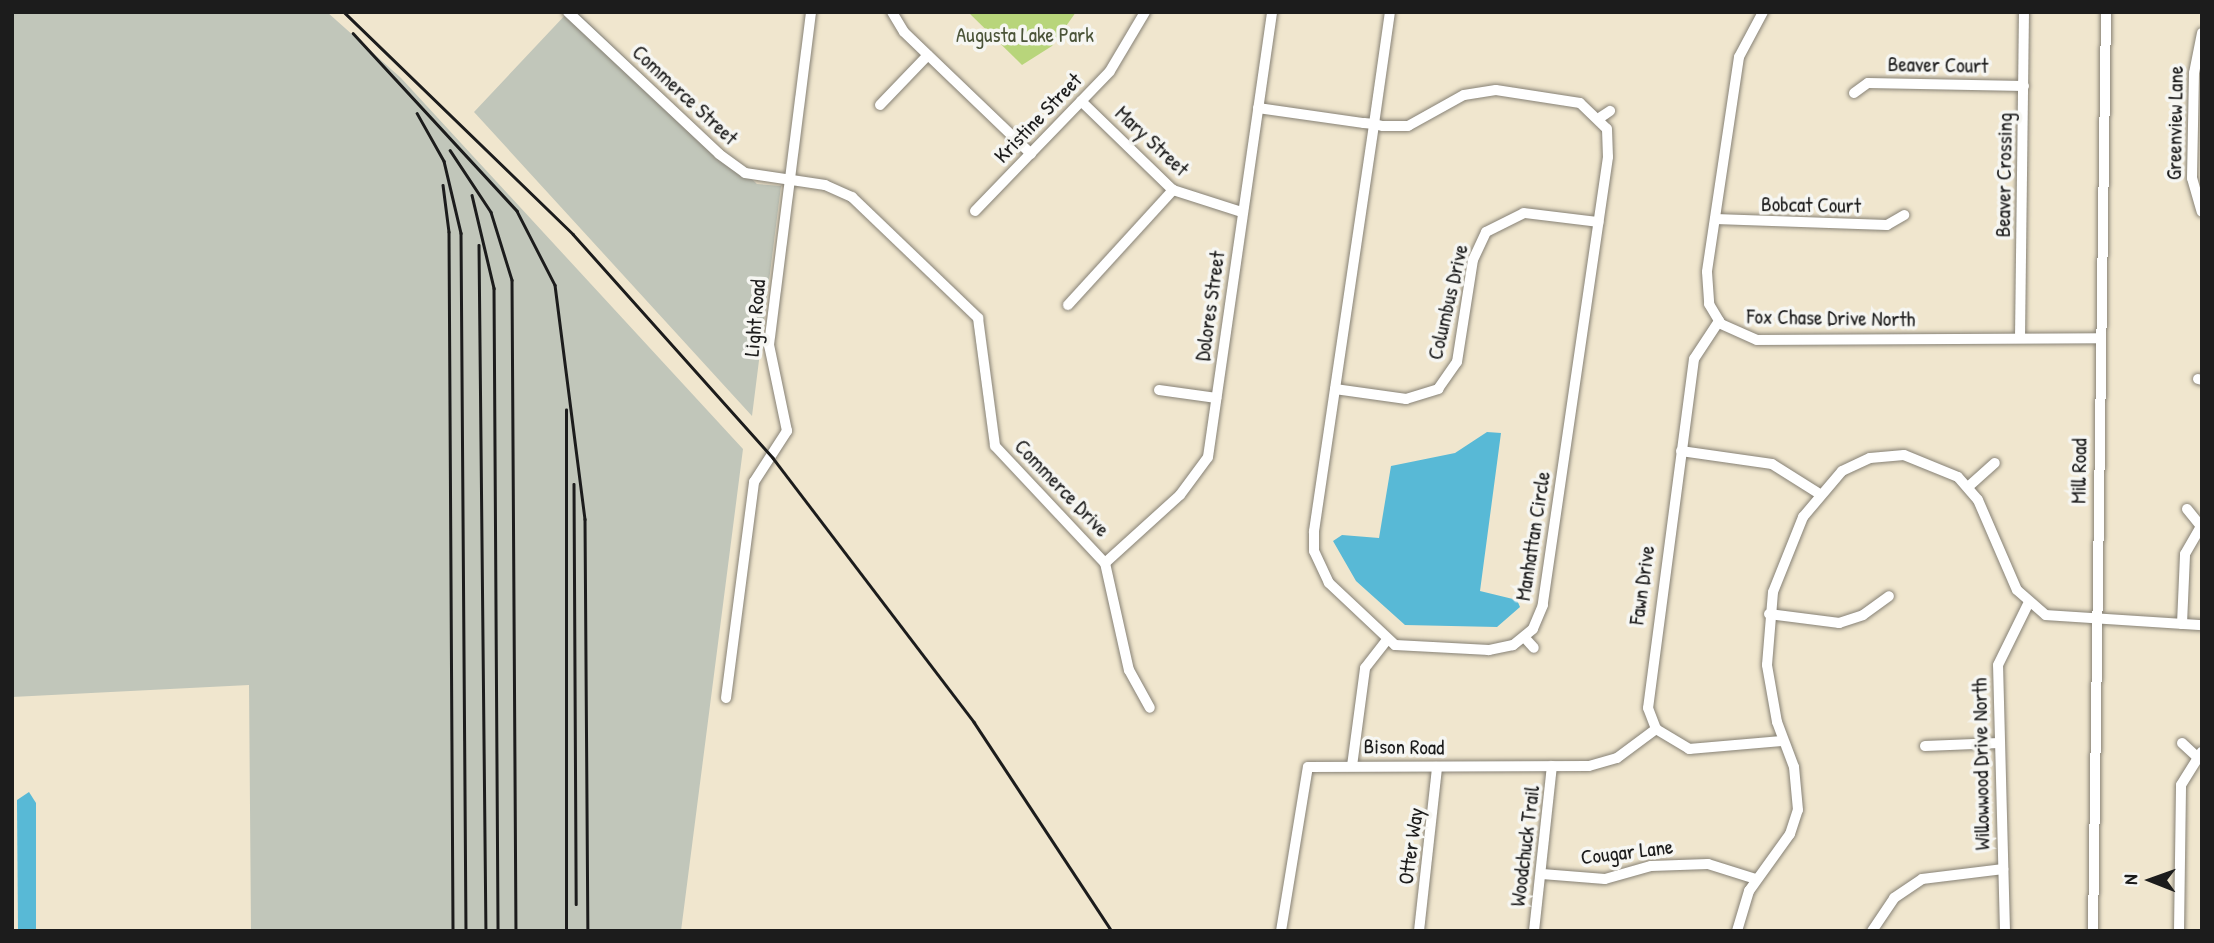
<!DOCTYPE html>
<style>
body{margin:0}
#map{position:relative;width:2214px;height:943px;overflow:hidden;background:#f0e6ce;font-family:"Patrick Hand",sans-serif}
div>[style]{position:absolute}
.industrial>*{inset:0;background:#c1c6ba}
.green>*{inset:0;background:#b8d57b}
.water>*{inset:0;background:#58b9d6}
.roads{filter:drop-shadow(0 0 2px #868175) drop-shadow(0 0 2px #868175)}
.minor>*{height:10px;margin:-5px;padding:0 5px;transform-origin:5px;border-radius:5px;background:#fff}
.rail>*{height:2.5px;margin:-1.25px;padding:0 1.25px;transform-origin:1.25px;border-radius:1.25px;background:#1c1c1c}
span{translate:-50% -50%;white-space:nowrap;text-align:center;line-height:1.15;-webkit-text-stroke:7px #f6f6f2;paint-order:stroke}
.park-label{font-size:21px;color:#4b5438}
.street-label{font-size:21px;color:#1c1c1c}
.frame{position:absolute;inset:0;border:14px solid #1c1c1c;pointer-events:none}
.north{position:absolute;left:2116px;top:845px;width:70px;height:70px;-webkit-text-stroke:5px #f6f6f2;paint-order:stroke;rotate:271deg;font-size:19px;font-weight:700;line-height:28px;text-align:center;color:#1c1c1c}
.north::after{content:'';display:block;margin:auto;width:24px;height:32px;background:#1c1c1c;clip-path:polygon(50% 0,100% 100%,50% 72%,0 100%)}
</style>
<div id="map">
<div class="industrial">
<div style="clip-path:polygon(12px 12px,327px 12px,401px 78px,743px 449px,681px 931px,251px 931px,249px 685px,12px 697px)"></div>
<div style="clip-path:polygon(568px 12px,577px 12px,757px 184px,781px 186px,752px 416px,474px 112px)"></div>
</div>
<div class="green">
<div style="clip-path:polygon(968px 12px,1076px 12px,1052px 46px,1022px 65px)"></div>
</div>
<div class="water">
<div style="clip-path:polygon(1487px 432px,1501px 433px,1480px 591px,1517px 600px,1520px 607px,1497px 627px,1405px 625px,1356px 581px,1333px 541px,1342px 535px,1379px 538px,1391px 466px,1455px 453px)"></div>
<div style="clip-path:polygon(29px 792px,36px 803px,36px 931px,18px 931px,17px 800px)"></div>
</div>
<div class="roads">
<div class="minor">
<div style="left:568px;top:12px;width:207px;rotate:43.2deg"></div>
<div style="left:719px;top:154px;width:32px;rotate:36deg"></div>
<div style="left:745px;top:173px;width:81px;rotate:8.5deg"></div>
<div style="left:825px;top:185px;width:30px;rotate:24deg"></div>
<div style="left:852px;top:197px;width:175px;rotate:43.8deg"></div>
<div style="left:978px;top:318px;width:129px;rotate:82.4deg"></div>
<div style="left:995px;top:446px;width:161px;rotate:46.8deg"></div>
<div style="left:1105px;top:563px;width:110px;rotate:77.4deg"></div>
<div style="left:1129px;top:670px;width:43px;rotate:61.1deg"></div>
<div style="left:892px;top:12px;width:23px;rotate:59deg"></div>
<div style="left:904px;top:32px;width:176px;rotate:43.8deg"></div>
<div style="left:1763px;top:12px;width:51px;rotate:118.1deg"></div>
<div style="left:1739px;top:57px;width:217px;rotate:98.5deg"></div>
<div style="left:1707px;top:272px;width:32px;rotate:86deg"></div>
<div style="left:1709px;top:304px;width:23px;rotate:59deg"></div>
<div style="left:1721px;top:324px;width:39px;rotate:24deg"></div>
<div style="left:1757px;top:340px;width:343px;rotate:-0.3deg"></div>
<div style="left:2202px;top:33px;width:41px;rotate:101.3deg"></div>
<div style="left:2194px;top:73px;width:105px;rotate:91.1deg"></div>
<div style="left:2192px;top:178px;width:35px;rotate:74deg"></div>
<div style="left:1854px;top:93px;width:17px;rotate:-36deg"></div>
<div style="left:1868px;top:83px;width:156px;rotate:1.1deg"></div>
<div style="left:1081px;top:101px;width:128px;rotate:44.1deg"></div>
<div style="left:1173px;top:190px;width:72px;rotate:17.7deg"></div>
<div style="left:880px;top:105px;width:69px;rotate:-46.2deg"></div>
<div style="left:1258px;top:108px;width:107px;rotate:8.1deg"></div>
<div style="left:1364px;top:123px;width:10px;rotate:6deg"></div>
<div style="left:1374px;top:124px;width:9px;rotate:13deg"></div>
<div style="left:1383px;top:126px;width:25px"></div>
<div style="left:1408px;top:126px;width:64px;rotate:-29deg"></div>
<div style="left:1464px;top:95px;width:32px;rotate:-9deg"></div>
<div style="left:1496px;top:90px;width:85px;rotate:8.8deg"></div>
<div style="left:1580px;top:103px;width:37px;rotate:44deg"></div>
<div style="left:1607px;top:129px;width:28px;rotate:88deg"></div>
<div style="left:1608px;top:157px;width:453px;rotate:98.3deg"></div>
<div style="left:1543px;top:605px;width:26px;rotate:113deg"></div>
<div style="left:1533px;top:629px;width:26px;rotate:141deg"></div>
<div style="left:1513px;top:645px;width:25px;rotate:168deg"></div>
<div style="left:1489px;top:650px;width:94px;rotate:-177deg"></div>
<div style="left:1395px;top:645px;width:91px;rotate:-136.8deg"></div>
<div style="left:1329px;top:583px;width:35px;rotate:-115deg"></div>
<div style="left:1314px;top:551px;width:20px;rotate:-90deg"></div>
<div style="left:1314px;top:531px;width:411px;rotate:-81.6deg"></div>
<div style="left:1374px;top:124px;width:113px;rotate:-81.9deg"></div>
<div style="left:1601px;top:117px;width:11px;rotate:-34deg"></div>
<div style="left:975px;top:211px;width:194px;rotate:-46deg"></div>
<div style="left:1110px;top:71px;width:69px;rotate:-59.3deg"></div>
<div style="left:1715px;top:219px;width:172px;rotate:2deg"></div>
<div style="left:1887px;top:225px;width:20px;rotate:-30deg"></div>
<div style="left:1068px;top:305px;width:156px;rotate:-47.6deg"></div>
<div style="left:1719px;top:321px;width:45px;rotate:123.3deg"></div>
<div style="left:1694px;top:359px;width:352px;rotate:97.5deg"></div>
<div style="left:1648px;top:708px;width:22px;rotate:69deg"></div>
<div style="left:1656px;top:729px;width:39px;rotate:31deg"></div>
<div style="left:1689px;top:749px;width:93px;rotate:-4.9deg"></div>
<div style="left:2020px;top:338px;width:326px;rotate:-89.3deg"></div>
<div style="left:2198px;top:379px;width:4px;rotate:14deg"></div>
<div style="left:1335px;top:389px;width:72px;rotate:8deg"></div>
<div style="left:1406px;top:399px;width:34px;rotate:-17deg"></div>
<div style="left:1438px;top:389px;width:33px;rotate:-55deg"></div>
<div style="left:1457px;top:362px;width:103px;rotate:-81.1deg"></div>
<div style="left:1473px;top:260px;width:31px;rotate:-65deg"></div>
<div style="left:1486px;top:232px;width:42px;rotate:-26.6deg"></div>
<div style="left:1524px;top:213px;width:75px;rotate:6.9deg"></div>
<div style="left:1159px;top:390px;width:58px;rotate:8deg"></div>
<div style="left:1681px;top:451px;width:92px;rotate:8.1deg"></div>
<div style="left:1772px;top:464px;width:54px;rotate:32.2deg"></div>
<div style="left:1968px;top:487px;width:36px;rotate:-42deg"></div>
<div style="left:2187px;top:509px;width:22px;rotate:51deg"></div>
<div style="left:1105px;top:563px;width:101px;rotate:-42.2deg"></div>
<div style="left:1180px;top:495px;width:47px;rotate:-53.6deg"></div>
<div style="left:1208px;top:457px;width:450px;rotate:-81.8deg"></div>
<div style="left:1769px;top:614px;width:71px;rotate:7.3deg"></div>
<div style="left:1839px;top:623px;width:25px;rotate:-18deg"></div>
<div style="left:1863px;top:615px;width:32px;rotate:-36deg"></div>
<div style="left:2182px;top:624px;width:70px;rotate:-87.5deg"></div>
<div style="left:2185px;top:554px;width:34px;rotate:-60deg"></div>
<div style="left:1525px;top:638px;width:13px;rotate:48deg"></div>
<div style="left:726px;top:698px;width:218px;rotate:-82.6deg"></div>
<div style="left:754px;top:482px;width:61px;rotate:-57.1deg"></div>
<div style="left:787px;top:431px;width:88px;rotate:-101.8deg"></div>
<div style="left:769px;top:345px;width:336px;rotate:-82.8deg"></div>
<div style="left:2182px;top:743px;width:19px;rotate:43deg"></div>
<div style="left:1925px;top:746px;width:74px;rotate:-2.3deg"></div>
<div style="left:1352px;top:766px;width:99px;rotate:-82.4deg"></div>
<div style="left:1365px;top:668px;width:36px;rotate:-52deg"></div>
<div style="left:1542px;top:874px;width:63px;rotate:4.5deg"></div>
<div style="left:1605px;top:879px;width:48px;rotate:-15.8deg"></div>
<div style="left:1651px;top:866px;width:57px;rotate:-2deg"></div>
<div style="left:1708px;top:864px;width:50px;rotate:17.4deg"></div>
<div style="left:1281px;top:931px;width:166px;rotate:-80.7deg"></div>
<div style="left:1308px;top:767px;width:281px;rotate:-0.2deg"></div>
<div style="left:1589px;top:766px;width:29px;rotate:-16deg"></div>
<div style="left:1617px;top:758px;width:49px;rotate:-36.6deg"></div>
<div style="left:1419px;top:931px;width:165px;rotate:-83.7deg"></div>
<div style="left:1534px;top:931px;width:166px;rotate:-83.8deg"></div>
<div style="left:1737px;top:931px;width:42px;rotate:-73.3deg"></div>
<div style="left:1749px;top:891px;width:70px;rotate:-54.3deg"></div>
<div style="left:1790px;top:834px;width:25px;rotate:-72deg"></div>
<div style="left:1798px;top:810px;width:43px;rotate:-95.3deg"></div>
<div style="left:1794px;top:767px;width:48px;rotate:-110.7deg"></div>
<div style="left:1777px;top:722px;width:58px;rotate:-100deg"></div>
<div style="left:1767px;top:665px;width:73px;rotate:-85.3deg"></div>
<div style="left:1773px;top:592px;width:81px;rotate:-68.2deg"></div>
<div style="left:1803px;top:517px;width:60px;rotate:-49.7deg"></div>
<div style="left:1842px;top:471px;width:31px;rotate:-25deg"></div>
<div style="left:1870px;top:458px;width:34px;rotate:-5deg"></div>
<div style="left:1904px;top:455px;width:58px;rotate:22.2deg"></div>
<div style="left:1958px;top:477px;width:30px;rotate:49deg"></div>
<div style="left:1978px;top:500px;width:98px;rotate:66.6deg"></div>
<div style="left:2017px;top:590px;width:38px;rotate:41deg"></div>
<div style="left:2046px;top:615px;width:156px;rotate:3.7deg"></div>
<div style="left:1872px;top:931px;width:40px;rotate:-56deg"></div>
<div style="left:1894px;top:898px;width:34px;rotate:-34deg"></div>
<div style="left:1922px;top:879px;width:82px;rotate:-7deg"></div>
<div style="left:2005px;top:931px;width:266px;rotate:-91.5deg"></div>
<div style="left:1998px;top:665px;width:68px;rotate:-63.8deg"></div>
<div style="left:2093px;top:931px;width:919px;rotate:-89.19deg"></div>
<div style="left:2179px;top:931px;width:146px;rotate:-89.2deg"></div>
<div style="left:2181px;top:785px;width:39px;rotate:-58deg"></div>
</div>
</div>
<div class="rail">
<div style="left:344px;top:12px;width:319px;rotate:44.1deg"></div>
<div style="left:573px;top:234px;width:300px;rotate:48.2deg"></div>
<div style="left:773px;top:458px;width:332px;rotate:52.7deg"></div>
<div style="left:974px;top:722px;width:250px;rotate:56.6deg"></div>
<div style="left:353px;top:33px;width:242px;rotate:47.3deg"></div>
<div style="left:517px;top:211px;width:83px;rotate:62.8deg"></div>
<div style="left:555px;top:285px;width:236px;rotate:82.7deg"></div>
<div style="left:585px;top:519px;width:412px;rotate:89.6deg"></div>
<div style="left:417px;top:113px;width:55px;rotate:60.6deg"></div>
<div style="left:444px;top:161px;width:74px;rotate:76.7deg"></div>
<div style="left:461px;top:233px;width:698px;rotate:89.59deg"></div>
<div style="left:450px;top:150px;width:74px;rotate:56.5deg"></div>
<div style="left:491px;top:212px;width:71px;rotate:72.8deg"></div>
<div style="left:512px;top:280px;width:651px;rotate:89.65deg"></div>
<div style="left:443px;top:185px;width:47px;rotate:82.7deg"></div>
<div style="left:449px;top:232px;width:699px;rotate:89.67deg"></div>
<div style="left:472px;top:195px;width:96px;rotate:76.7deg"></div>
<div style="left:494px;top:288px;width:643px;rotate:89.64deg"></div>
<div style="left:479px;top:245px;width:686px;rotate:89.42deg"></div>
<div style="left:574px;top:484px;width:420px;rotate:89.7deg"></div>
<div style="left:566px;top:931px;width:521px;rotate:-90deg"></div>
</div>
<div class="park-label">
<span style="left:1025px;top:35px">Augusta Lake Park</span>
</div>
<div class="street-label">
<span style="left:1938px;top:65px;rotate:1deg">Beaver Court</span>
<span style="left:685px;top:95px;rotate:43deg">Commerce Street</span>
<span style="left:1038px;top:118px;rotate:-46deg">Kristine Street</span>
<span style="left:2175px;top:123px;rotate:-89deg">Greenview Lane</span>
<span style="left:1152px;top:141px;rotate:43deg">Mary Street</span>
<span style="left:2004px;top:175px;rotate:-89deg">Beaver Crossing</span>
<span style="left:1811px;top:205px;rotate:1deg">Bobcat Court</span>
<span style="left:1448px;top:302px;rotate:-77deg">Columbus Drive</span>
<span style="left:1210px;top:306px;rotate:-82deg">Dolores Street</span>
<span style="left:755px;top:318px;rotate:-85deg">Light Road</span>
<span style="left:1831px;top:318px;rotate:1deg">Fox Chase Drive North</span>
<span style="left:2079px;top:471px;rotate:-89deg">Mill Road</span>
<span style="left:1062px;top:488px;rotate:46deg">Commerce Drive</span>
<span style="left:1533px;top:536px;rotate:-81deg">Manhattan Circle</span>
<span style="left:1642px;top:585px;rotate:-82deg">Fawn Drive</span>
<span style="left:1404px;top:747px;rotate:1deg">Bison Road</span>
<span style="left:1981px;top:764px;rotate:-91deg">Willowwood Drive North</span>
<span style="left:1411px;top:846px;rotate:-82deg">Otter Way</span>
<span style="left:1525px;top:846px;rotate:-83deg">Woodchuck Trail</span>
<span style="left:1627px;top:852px;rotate:-7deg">Cougar Lane</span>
</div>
<div class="frame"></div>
<div class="north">N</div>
</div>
